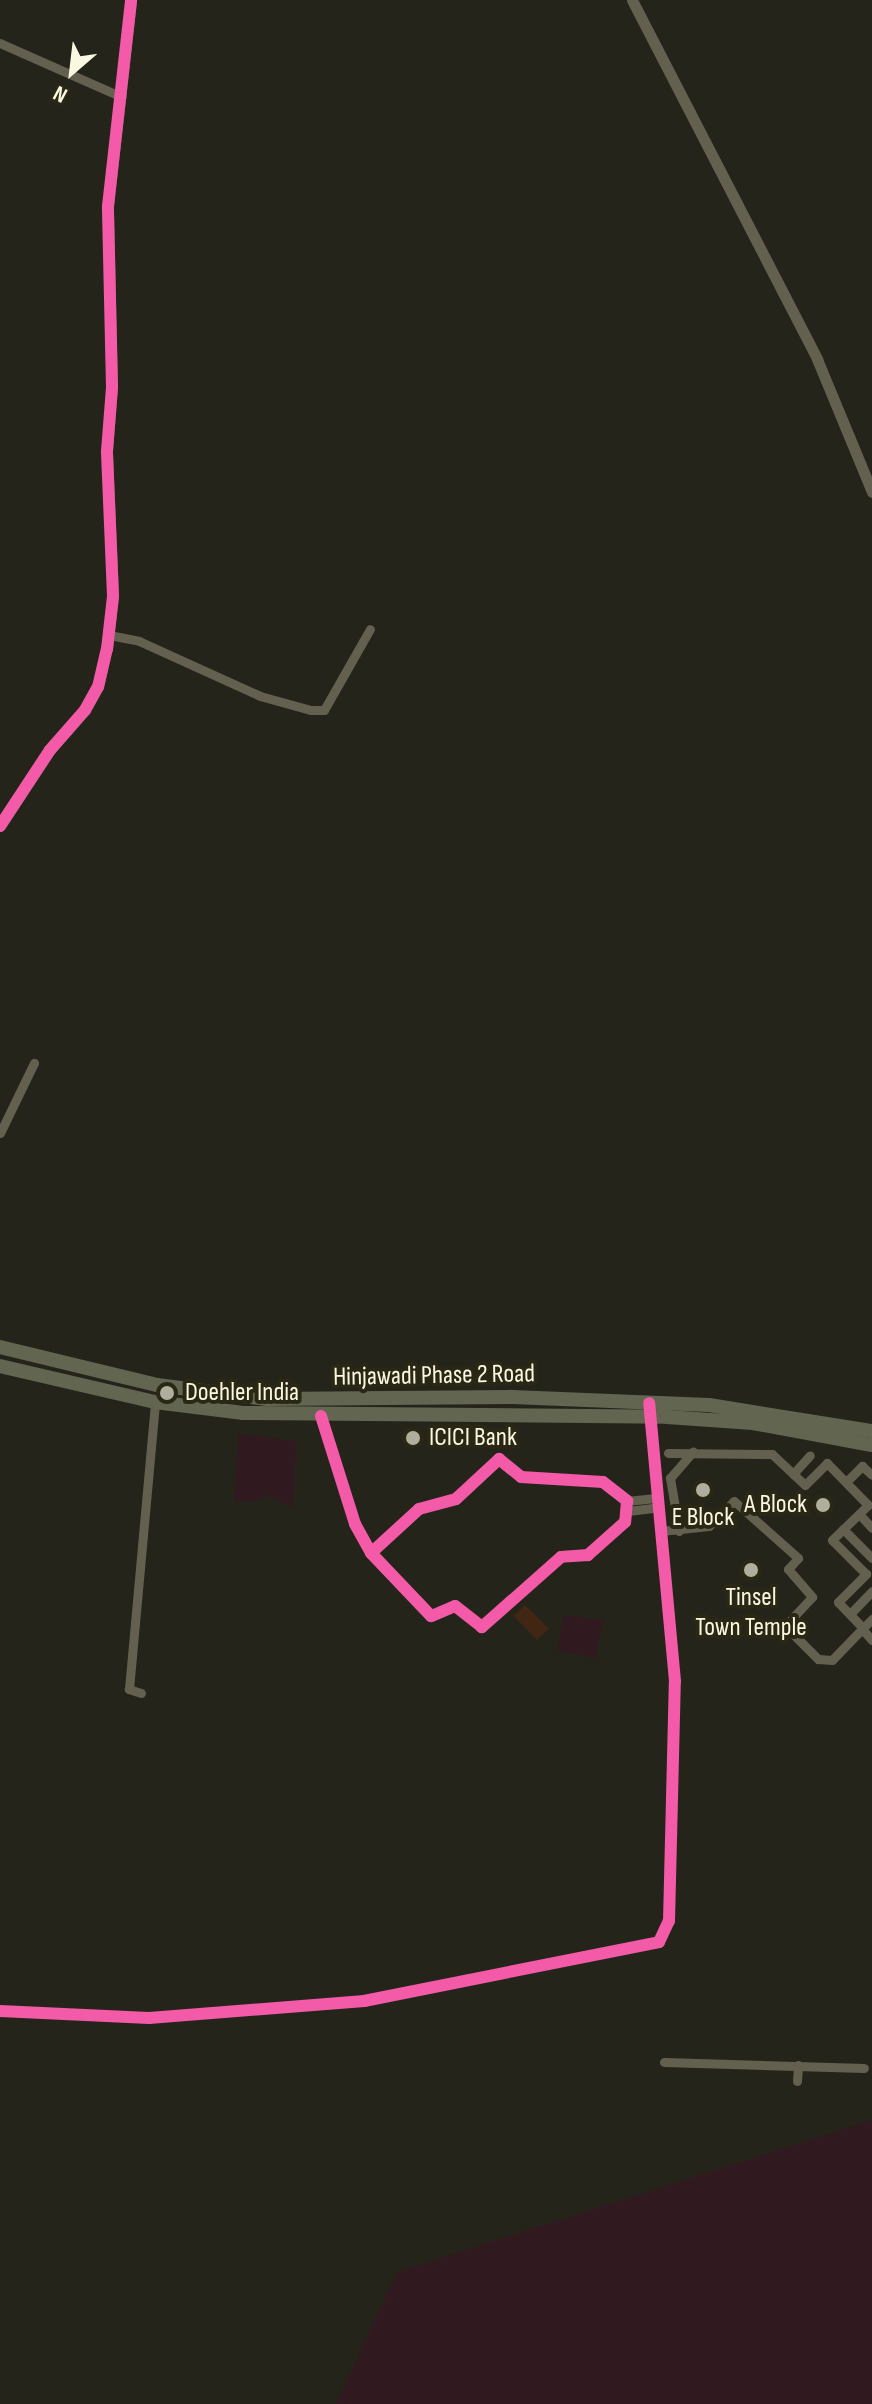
<!DOCTYPE html>
<style>
body{margin:0}
#map{position:relative;width:872px;height:2404px;overflow:hidden;background:#25241a;font-family:"Sofia Sans Condensed",sans-serif}
div>[style]{position:absolute}
.green>*{inset:0;background:#311a1f}
.water>*{inset:0;background:#422614}
.minor>*{height:9px;margin:-4.5px;padding:0 4.5px;transform-origin:4.5px;border-radius:4.5px;background:#646050}
.tertiary>*{height:11px;margin:-5.5px;padding:0 5.5px;transform-origin:5.5px;border-radius:5.5px;background:#646050}
.primary>*{height:14px;margin:-7px;padding:0 7px;transform-origin:7px;border-radius:7px;background:#626550}
.cycleway>*{height:12px;margin:-6px;padding:0 6px;transform-origin:6px;border-radius:6px;background:#f35aa7}
.dots>*{width:22px;height:22px;translate:-50% -50%;box-sizing:border-box;border:4px solid #2a2815;border-radius:50%}
span{translate:-50% -50%;white-space:nowrap;text-align:center;line-height:1.15;-webkit-text-stroke:8px #2a2815;paint-order:stroke}
.street-label{font-size:26px;color:#fbf8e2}
.poi-label{font-size:26px;color:#fbf8e2}
.left{translate:0 -50%;text-align:left}
.right{translate:-100% -50%;text-align:right}
.north{position:absolute;left:32px;top:32px;width:80px;height:80px;-webkit-text-stroke:6px #2a2815;paint-order:stroke;rotate:208deg;font-size:22px;font-weight:700;line-height:32px;text-align:center;color:#fbf8e2}
.north::after{content:'';display:block;margin:auto;width:28px;height:36px;background:#fbf8e2;clip-path:polygon(50% 0,100% 100%,50% 72%,0 100%)}
</style>
<div id="map">
<div class="green">
<div style="clip-path:polygon(239px 1434px,296px 1441px,293px 1508px,267px 1495px,252px 1502px,234px 1501px)"></div>
<div style="clip-path:polygon(563px 1615px,603px 1620px,596px 1658px,558px 1651px)"></div>
<div style="clip-path:polygon(872px 2120px,872px 2404px,336px 2404px,397px 2272px)"></div>
</div>
<div class="water">
<div style="clip-path:polygon(525px 1605px,549px 1629px,537px 1640px,514px 1616px)"></div>
</div>
<div class="minor">
<div style="left:0;top:43px;width:133px;rotate:23.9deg"></div>
<div style="left:109px;top:635px;width:31px;rotate:11deg"></div>
<div style="left:139px;top:641px;width:133px;rotate:24.4deg"></div>
<div style="left:260px;top:696px;width:53px;rotate:15.4deg"></div>
<div style="left:311px;top:710px;width:13px"></div>
<div style="left:324px;top:710px;width:93px;rotate:-60.4deg"></div>
<div style="left:0;top:1133px;width:78px;rotate:-64.1deg"></div>
<div style="left:321px;top:1416px;width:113px;rotate:72.5deg"></div>
<div style="left:355px;top:1524px;width:33px;rotate:61deg"></div>
<div style="left:371px;top:1553px;width:65px;rotate:-42.5deg"></div>
<div style="left:419px;top:1509px;width:38px;rotate:-15deg"></div>
<div style="left:456px;top:1499px;width:59px;rotate:-42.9deg"></div>
<div style="left:499px;top:1459px;width:28px;rotate:39deg"></div>
<div style="left:521px;top:1477px;width:82px;rotate:3.5deg"></div>
<div style="left:603px;top:1482px;width:31px;rotate:38deg"></div>
<div style="left:627px;top:1501px;width:21px;rotate:95deg"></div>
<div style="left:625px;top:1522px;width:50px;rotate:138.3deg"></div>
<div style="left:588px;top:1555px;width:27px;rotate:176deg"></div>
<div style="left:561px;top:1557px;width:106px;rotate:138.5deg"></div>
<div style="left:482px;top:1627px;width:34px;rotate:-142deg"></div>
<div style="left:455px;top:1606px;width:26px;rotate:157deg"></div>
<div style="left:431px;top:1616px;width:87px;rotate:-133.6deg"></div>
<div style="left:793px;top:1474px;width:25px;rotate:-48deg"></div>
<div style="left:846px;top:1482px;width:23px;rotate:-45deg"></div>
<div style="left:862px;top:1466px;width:13px;rotate:42deg"></div>
<div style="left:627px;top:1501px;width:31px;rotate:-6deg"></div>
<div style="left:628px;top:1511px;width:31px;rotate:-7deg"></div>
<div style="left:859px;top:1514px;width:19px;rotate:47deg"></div>
<div style="left:843px;top:1529px;width:41px;rotate:45deg"></div>
<div style="left:661px;top:1531px;width:48px;rotate:-5.9deg"></div>
<div style="left:709px;top:1526px;width:35px;rotate:-45deg"></div>
<div style="left:734px;top:1501px;width:86px;rotate:41.7deg"></div>
<div style="left:798px;top:1558px;width:15px;rotate:132deg"></div>
<div style="left:788px;top:1569px;width:37px;rotate:49deg"></div>
<div style="left:812px;top:1597px;width:40px;rotate:133deg"></div>
<div style="left:785px;top:1626px;width:47px;rotate:45deg"></div>
<div style="left:818px;top:1659px;width:14px;rotate:4deg"></div>
<div style="left:832px;top:1660px;width:45px;rotate:-45.9deg"></div>
<div style="left:863px;top:1628px;width:36px;rotate:-134deg"></div>
<div style="left:838px;top:1602px;width:40px;rotate:-45deg"></div>
<div style="left:866px;top:1574px;width:48px;rotate:-135deg"></div>
<div style="left:832px;top:1540px;width:50px;rotate:-44.2deg"></div>
<div style="left:868px;top:1505px;width:59px;rotate:-134.3deg"></div>
<div style="left:827px;top:1463px;width:31px;rotate:135deg"></div>
<div style="left:805px;top:1485px;width:45px;rotate:-136.8deg"></div>
<div style="left:772px;top:1454px;width:104px;rotate:-179.4deg"></div>
<div style="left:679px;top:1531px;width:54px;rotate:-99.6deg"></div>
<div style="left:670px;top:1478px;width:35px;rotate:-49deg"></div>
<div style="left:850px;top:1614px;width:32px;rotate:-46deg"></div>
<div style="left:863px;top:1628px;width:13px;rotate:-45deg"></div>
<div style="left:862px;top:1629px;width:15px;rotate:48deg"></div>
<div style="left:141px;top:1693px;width:13px;rotate:-162deg"></div>
<div style="left:129px;top:1689px;width:288px;rotate:-84.8deg"></div>
<div style="left:0;top:2011px;width:149px;rotate:2.7deg"></div>
<div style="left:149px;top:2018px;width:216px;rotate:-4.5deg"></div>
<div style="left:364px;top:2001px;width:301px;rotate:-11.3deg"></div>
<div style="left:659px;top:1942px;width:23px;rotate:-65deg"></div>
<div style="left:669px;top:1921px;width:240px;rotate:-88.6deg"></div>
<div style="left:675px;top:1681px;width:267px;rotate:-95.4deg"></div>
<div style="left:664px;top:2062px;width:200px;rotate:1.7deg"></div>
<div style="left:797px;top:2081px;width:16px;rotate:-86deg"></div>
</div>
<div class="tertiary">
<div style="left:632px;top:0;width:404px;rotate:62.7deg"></div>
<div style="left:817px;top:359px;width:144px;rotate:67.5deg"></div>
<div style="left:0;top:826px;width:91px;rotate:-56.7deg"></div>
<div style="left:50px;top:750px;width:53px;rotate:-48.8deg"></div>
<div style="left:85px;top:710px;width:26px;rotate:-61deg"></div>
<div style="left:98px;top:687px;width:39px;rotate:-77deg"></div>
<div style="left:107px;top:649px;width:53px;rotate:-83.5deg"></div>
<div style="left:113px;top:596px;width:145px;rotate:-92.4deg"></div>
<div style="left:107px;top:451px;width:64px;rotate:-85.5deg"></div>
<div style="left:112px;top:387px;width:181px;rotate:-91.3deg"></div>
<div style="left:108px;top:206px;width:207px;rotate:-83.6deg"></div>
</div>
<div class="primary">
<div style="left:0;top:1347px;width:162px;rotate:13.6deg"></div>
<div style="left:157px;top:1385px;width:111px;rotate:7.3deg"></div>
<div style="left:267px;top:1399px;width:245px;rotate:-0.5deg"></div>
<div style="left:512px;top:1397px;width:197px;rotate:2.3deg"></div>
<div style="left:709px;top:1405px;width:165px;rotate:9.1deg"></div>
<div style="left:0;top:1366px;width:159px;rotate:13.1deg"></div>
<div style="left:155px;top:1402px;width:89px;rotate:7.1deg"></div>
<div style="left:243px;top:1413px;width:424px;rotate:0.5deg"></div>
<div style="left:667px;top:1417px;width:86px;rotate:4deg"></div>
<div style="left:753px;top:1423px;width:121px;rotate:10.5deg"></div>
</div>
<div class="cycleway">
<div style="left:0;top:826px;width:91px;rotate:-56.7deg"></div>
<div style="left:50px;top:750px;width:53px;rotate:-48.8deg"></div>
<div style="left:85px;top:710px;width:26px;rotate:-61deg"></div>
<div style="left:98px;top:687px;width:39px;rotate:-77deg"></div>
<div style="left:107px;top:649px;width:53px;rotate:-83.5deg"></div>
<div style="left:113px;top:596px;width:145px;rotate:-92.4deg"></div>
<div style="left:107px;top:451px;width:64px;rotate:-85.5deg"></div>
<div style="left:112px;top:387px;width:181px;rotate:-91.3deg"></div>
<div style="left:108px;top:206px;width:207px;rotate:-83.6deg"></div>
<div style="left:321px;top:1416px;width:113px;rotate:72.5deg"></div>
<div style="left:355px;top:1524px;width:33px;rotate:61deg"></div>
<div style="left:371px;top:1553px;width:65px;rotate:-42.5deg"></div>
<div style="left:419px;top:1509px;width:38px;rotate:-15deg"></div>
<div style="left:456px;top:1499px;width:59px;rotate:-42.9deg"></div>
<div style="left:499px;top:1459px;width:28px;rotate:39deg"></div>
<div style="left:521px;top:1477px;width:82px;rotate:3.5deg"></div>
<div style="left:603px;top:1482px;width:31px;rotate:38deg"></div>
<div style="left:627px;top:1501px;width:21px;rotate:95deg"></div>
<div style="left:625px;top:1522px;width:50px;rotate:138.3deg"></div>
<div style="left:588px;top:1555px;width:27px;rotate:176deg"></div>
<div style="left:561px;top:1557px;width:106px;rotate:138.5deg"></div>
<div style="left:482px;top:1627px;width:34px;rotate:-142deg"></div>
<div style="left:455px;top:1606px;width:26px;rotate:157deg"></div>
<div style="left:431px;top:1616px;width:87px;rotate:-133.6deg"></div>
<div style="left:0;top:2011px;width:149px;rotate:2.7deg"></div>
<div style="left:149px;top:2018px;width:216px;rotate:-4.5deg"></div>
<div style="left:364px;top:2001px;width:301px;rotate:-11.3deg"></div>
<div style="left:659px;top:1942px;width:23px;rotate:-65deg"></div>
<div style="left:669px;top:1921px;width:240px;rotate:-88.6deg"></div>
<div style="left:675px;top:1681px;width:279px;rotate:-95.3deg"></div>
</div>
<div class="dots">
<div style="left:167px;top:1393px;background:#b0ae9c"></div>
<div style="left:413px;top:1438px;background:#b0ae9c"></div>
<div style="left:703px;top:1490px;background:#b0ae9c"></div>
<div style="left:823px;top:1505px;background:#b0ae9c"></div>
<div style="left:751px;top:1570px;background:#b0ae9c"></div>
</div>
<div class="street-label">
<span style="left:434px;top:1376px;rotate:-1deg">Hinjawadi Phase 2 Road</span>
</div>
<div class="poi-label">
<span class="left" style="left:185px;top:1393px">Doehler India</span>
<span class="left" style="left:429px;top:1438px">ICICI Bank</span>
<span class="right" style="left:807px;top:1505px">A Block</span>
<span style="left:703px;top:1518px">E Block</span>
<span style="left:751px;top:1613px">Tinsel<br>Town Temple</span>
</div>
<div class="north">N</div>
</div>
